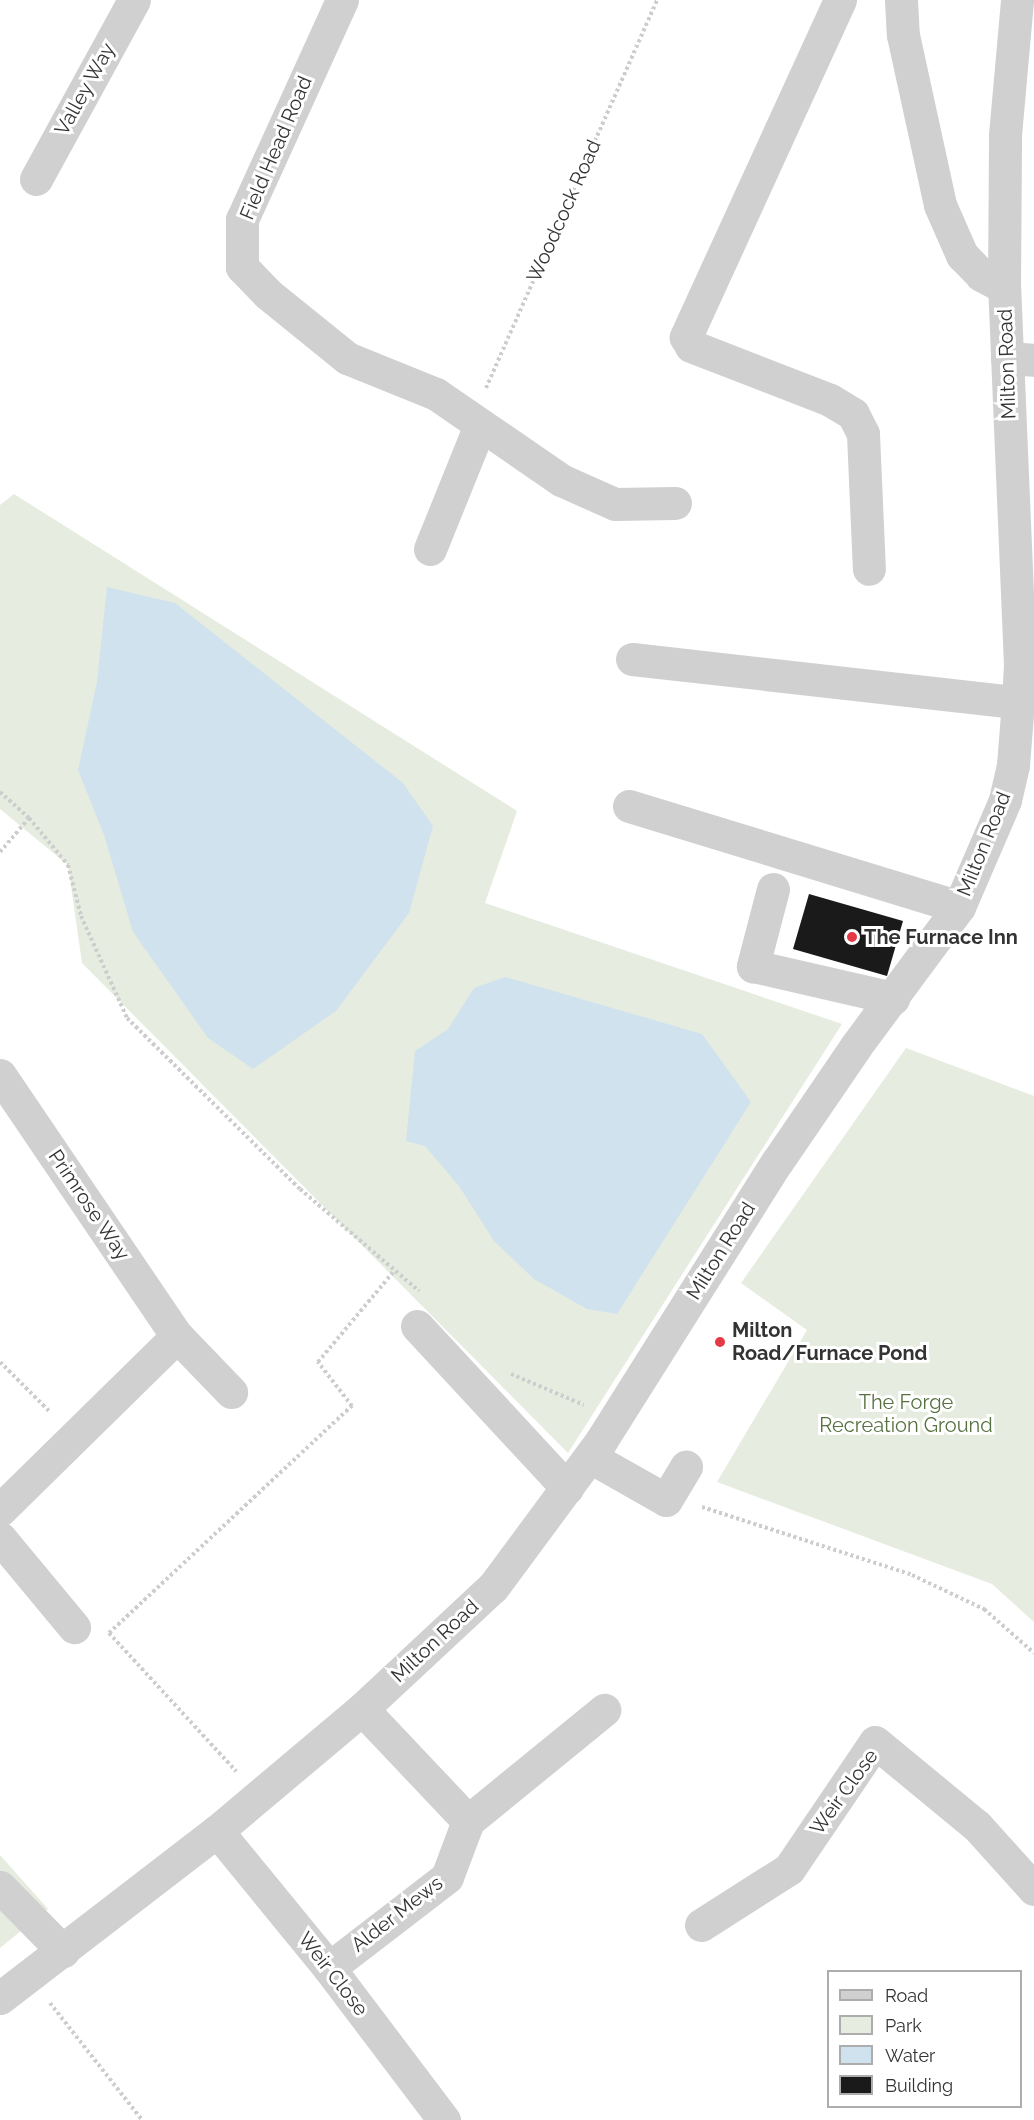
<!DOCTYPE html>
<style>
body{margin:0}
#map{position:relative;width:1034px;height:2120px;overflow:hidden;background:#fff;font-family:Raleway,sans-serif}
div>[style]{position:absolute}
.green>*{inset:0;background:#e6ecdf}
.water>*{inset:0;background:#cfe2ee}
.building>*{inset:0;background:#1a1a1a}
.path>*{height:4px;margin-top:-2px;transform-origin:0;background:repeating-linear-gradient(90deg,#cdcdcd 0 3px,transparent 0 6px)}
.minor>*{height:33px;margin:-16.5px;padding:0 16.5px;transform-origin:16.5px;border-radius:16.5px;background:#d0d0d0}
.dots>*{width:16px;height:16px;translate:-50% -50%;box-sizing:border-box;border:3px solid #fff;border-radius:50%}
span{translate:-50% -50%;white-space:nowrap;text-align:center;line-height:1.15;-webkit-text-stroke:6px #fff;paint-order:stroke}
.street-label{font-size:20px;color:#333}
.poi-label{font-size:20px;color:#333;font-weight:700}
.left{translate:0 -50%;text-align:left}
.park-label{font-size:20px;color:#56703f}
.legend{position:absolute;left:827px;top:1970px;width:195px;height:138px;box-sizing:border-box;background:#fff;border:2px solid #adadad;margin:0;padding:8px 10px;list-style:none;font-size:18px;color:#333}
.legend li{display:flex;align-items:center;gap:12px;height:30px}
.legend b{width:30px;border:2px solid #adadad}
</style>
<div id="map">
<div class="green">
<div style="clip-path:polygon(14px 494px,517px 811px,485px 903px,842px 1024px,568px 1453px,82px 963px,68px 865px,0 809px,0 505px)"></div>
<div style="clip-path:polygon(906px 1048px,1034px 1096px,1034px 1622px,992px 1584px,717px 1482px,807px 1330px,741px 1283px)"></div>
<div style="clip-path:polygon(0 1855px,48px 1909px,0 1948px)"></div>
</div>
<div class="water">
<div style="clip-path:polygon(107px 587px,175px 603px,403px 783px,433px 826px,409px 913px,336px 1011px,253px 1069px,208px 1038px,133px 932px,104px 835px,78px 770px,97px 682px)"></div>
<div style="clip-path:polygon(505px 977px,702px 1034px,751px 1102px,617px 1314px,587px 1309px,534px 1279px,494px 1241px,459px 1186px,425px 1146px,406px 1141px,415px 1051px,448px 1029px,474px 988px)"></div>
</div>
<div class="building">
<div style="clip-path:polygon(809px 894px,903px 921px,887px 976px,793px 949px)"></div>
</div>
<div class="path">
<div style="left:486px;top:388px;width:424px;rotate:-66.2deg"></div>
<div style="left:0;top:792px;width:39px;rotate:42deg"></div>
<div style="left:29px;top:818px;width:61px;rotate:50.3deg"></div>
<div style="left:68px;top:865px;width:53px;rotate:75.7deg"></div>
<div style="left:81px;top:916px;width:112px;rotate:65.7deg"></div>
<div style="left:127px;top:1018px;width:243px;rotate:44.7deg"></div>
<div style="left:300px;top:1189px;width:157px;rotate:40.6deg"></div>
<div style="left:0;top:852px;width:45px;rotate:-49.5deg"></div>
<div style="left:0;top:1362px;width:71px;rotate:45deg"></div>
<div style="left:511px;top:1374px;width:79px;rotate:23deg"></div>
<div style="left:702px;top:1507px;width:221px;rotate:17.9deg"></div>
<div style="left:912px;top:1575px;width:80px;rotate:25.3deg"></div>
<div style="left:984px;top:1609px;width:67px;rotate:41.3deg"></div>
<div style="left:109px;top:1633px;width:333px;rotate:-43.1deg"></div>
<div style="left:352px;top:1406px;width:56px;rotate:-127.7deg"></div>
<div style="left:318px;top:1362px;width:119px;rotate:-50.1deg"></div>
<div style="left:109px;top:1633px;width:188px;rotate:47.4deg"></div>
<div style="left:50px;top:2003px;width:149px;rotate:51.8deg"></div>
</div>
<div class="minor">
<div style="left:342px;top:0;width:241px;rotate:114.5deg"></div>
<div style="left:242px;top:219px;width:48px;rotate:90deg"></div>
<div style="left:242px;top:267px;width:37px;rotate:46deg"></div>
<div style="left:268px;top:294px;width:102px;rotate:39deg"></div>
<div style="left:347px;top:358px;width:96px;rotate:22deg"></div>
<div style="left:436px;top:394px;width:152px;rotate:34.5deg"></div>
<div style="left:561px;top:480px;width:59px;rotate:24deg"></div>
<div style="left:615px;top:504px;width:60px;rotate:-1deg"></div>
<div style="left:840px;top:0;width:371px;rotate:114.6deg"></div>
<div style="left:686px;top:337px;width:10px;rotate:61deg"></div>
<div style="left:691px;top:346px;width:149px;rotate:21.2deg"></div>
<div style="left:830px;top:400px;width:27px;rotate:31deg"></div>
<div style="left:853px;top:414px;width:22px;rotate:63deg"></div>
<div style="left:863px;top:434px;width:135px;rotate:87.5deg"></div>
<div style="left:901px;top:0;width:35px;rotate:87deg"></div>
<div style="left:903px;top:35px;width:174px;rotate:77.7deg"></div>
<div style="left:940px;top:205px;width:55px;rotate:66.3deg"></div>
<div style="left:962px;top:255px;width:28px;rotate:46deg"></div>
<div style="left:981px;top:275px;width:26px;rotate:28deg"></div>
<div style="left:36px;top:179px;width:204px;rotate:-61.3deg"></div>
<div style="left:1007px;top:358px;width:27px;rotate:4deg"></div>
<div style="left:430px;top:549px;width:134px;rotate:-68deg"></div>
<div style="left:632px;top:659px;width:388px;rotate:6.4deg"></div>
<div style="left:629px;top:806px;width:345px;rotate:17deg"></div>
<div style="left:773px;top:889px;width:80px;rotate:104.6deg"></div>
<div style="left:753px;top:966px;width:144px;rotate:12.9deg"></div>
<div style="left:0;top:1075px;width:315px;rotate:55.9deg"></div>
<div style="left:177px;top:1336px;width:78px;rotate:46deg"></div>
<div style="left:417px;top:1326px;width:221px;rotate:47.2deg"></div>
<div style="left:590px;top:1457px;width:87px;rotate:29.5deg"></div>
<div style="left:666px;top:1500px;width:39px;rotate:-59deg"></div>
<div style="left:0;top:1510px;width:248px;rotate:-44.5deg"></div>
<div style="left:0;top:1538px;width:116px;rotate:50.3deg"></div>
<div style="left:468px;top:1821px;width:176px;rotate:-39.2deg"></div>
<div style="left:217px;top:1831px;width:177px;rotate:50.7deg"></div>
<div style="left:329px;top:1968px;width:191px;rotate:52.9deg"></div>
<div style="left:0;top:1887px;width:90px;rotate:45.5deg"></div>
<div style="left:701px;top:1925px;width:104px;rotate:-32.5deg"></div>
<div style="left:789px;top:1869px;width:153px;rotate:-55.9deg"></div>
<div style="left:875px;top:1742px;width:132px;rotate:39.5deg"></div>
<div style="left:977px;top:1826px;width:85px;rotate:47.9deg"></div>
<div style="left:329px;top:1968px;width:149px;rotate:-37.6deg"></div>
<div style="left:447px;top:1877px;width:60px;rotate:-69.4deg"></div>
<div style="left:468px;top:1821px;width:154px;rotate:-133.4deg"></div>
<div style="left:0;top:1998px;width:274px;rotate:-37.6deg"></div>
<div style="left:217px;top:1831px;width:189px;rotate:-40.1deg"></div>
<div style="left:362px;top:1709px;width:179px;rotate:-43deg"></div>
<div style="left:493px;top:1587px;width:182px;rotate:-53.5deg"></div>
<div style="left:601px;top:1441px;width:330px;rotate:-57.8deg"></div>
<div style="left:777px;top:1162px;width:140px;rotate:-55.7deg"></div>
<div style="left:856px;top:1046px;width:173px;rotate:-53.5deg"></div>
<div style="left:959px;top:907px;width:116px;rotate:-66.7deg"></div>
<div style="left:1005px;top:800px;width:36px;rotate:-77deg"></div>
<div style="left:1013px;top:765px;width:63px;rotate:-85.5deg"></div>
<div style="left:1018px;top:702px;width:37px;rotate:-87deg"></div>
<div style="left:1020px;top:665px;width:378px;rotate:-92.4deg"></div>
<div style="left:1004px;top:287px;width:152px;rotate:-89.6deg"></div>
<div style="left:1005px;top:135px;width:136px;rotate:-84.9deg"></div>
</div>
<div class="dots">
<div style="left:852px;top:937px;background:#e63946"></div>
<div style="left:720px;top:1342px;background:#e63946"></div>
</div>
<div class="street-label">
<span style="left:85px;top:89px;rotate:-61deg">Valley Way</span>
<span style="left:276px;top:148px;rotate:-67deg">Field Head Road</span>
<span style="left:564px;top:211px;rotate:-66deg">Woodcock Road</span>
<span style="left:1007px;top:364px;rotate:-92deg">Milton Road</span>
<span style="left:984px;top:844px;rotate:-68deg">Milton Road</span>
<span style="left:89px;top:1205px;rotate:56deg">Primrose Way</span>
<span style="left:721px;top:1251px;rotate:-58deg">Milton Road</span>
<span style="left:435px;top:1641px;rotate:-43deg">Milton Road</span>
<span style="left:844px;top:1792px;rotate:-54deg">Weir Close</span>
<span style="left:397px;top:1914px;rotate:-38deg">Alder Mews</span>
<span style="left:333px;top:1974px;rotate:52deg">Weir Close</span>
</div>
<div class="poi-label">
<span class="left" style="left:864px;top:937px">The Furnace Inn</span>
<span class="left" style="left:732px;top:1342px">Milton<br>Road/Furnace Pond</span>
</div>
<div class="park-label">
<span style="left:906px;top:1414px">The Forge<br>Recreation Ground</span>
</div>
<ul class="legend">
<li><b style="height:8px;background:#d0d0d0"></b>Road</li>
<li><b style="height:16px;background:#e6ecdf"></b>Park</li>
<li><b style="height:16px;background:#cfe2ee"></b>Water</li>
<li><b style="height:16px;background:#1a1a1a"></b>Building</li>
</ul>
</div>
